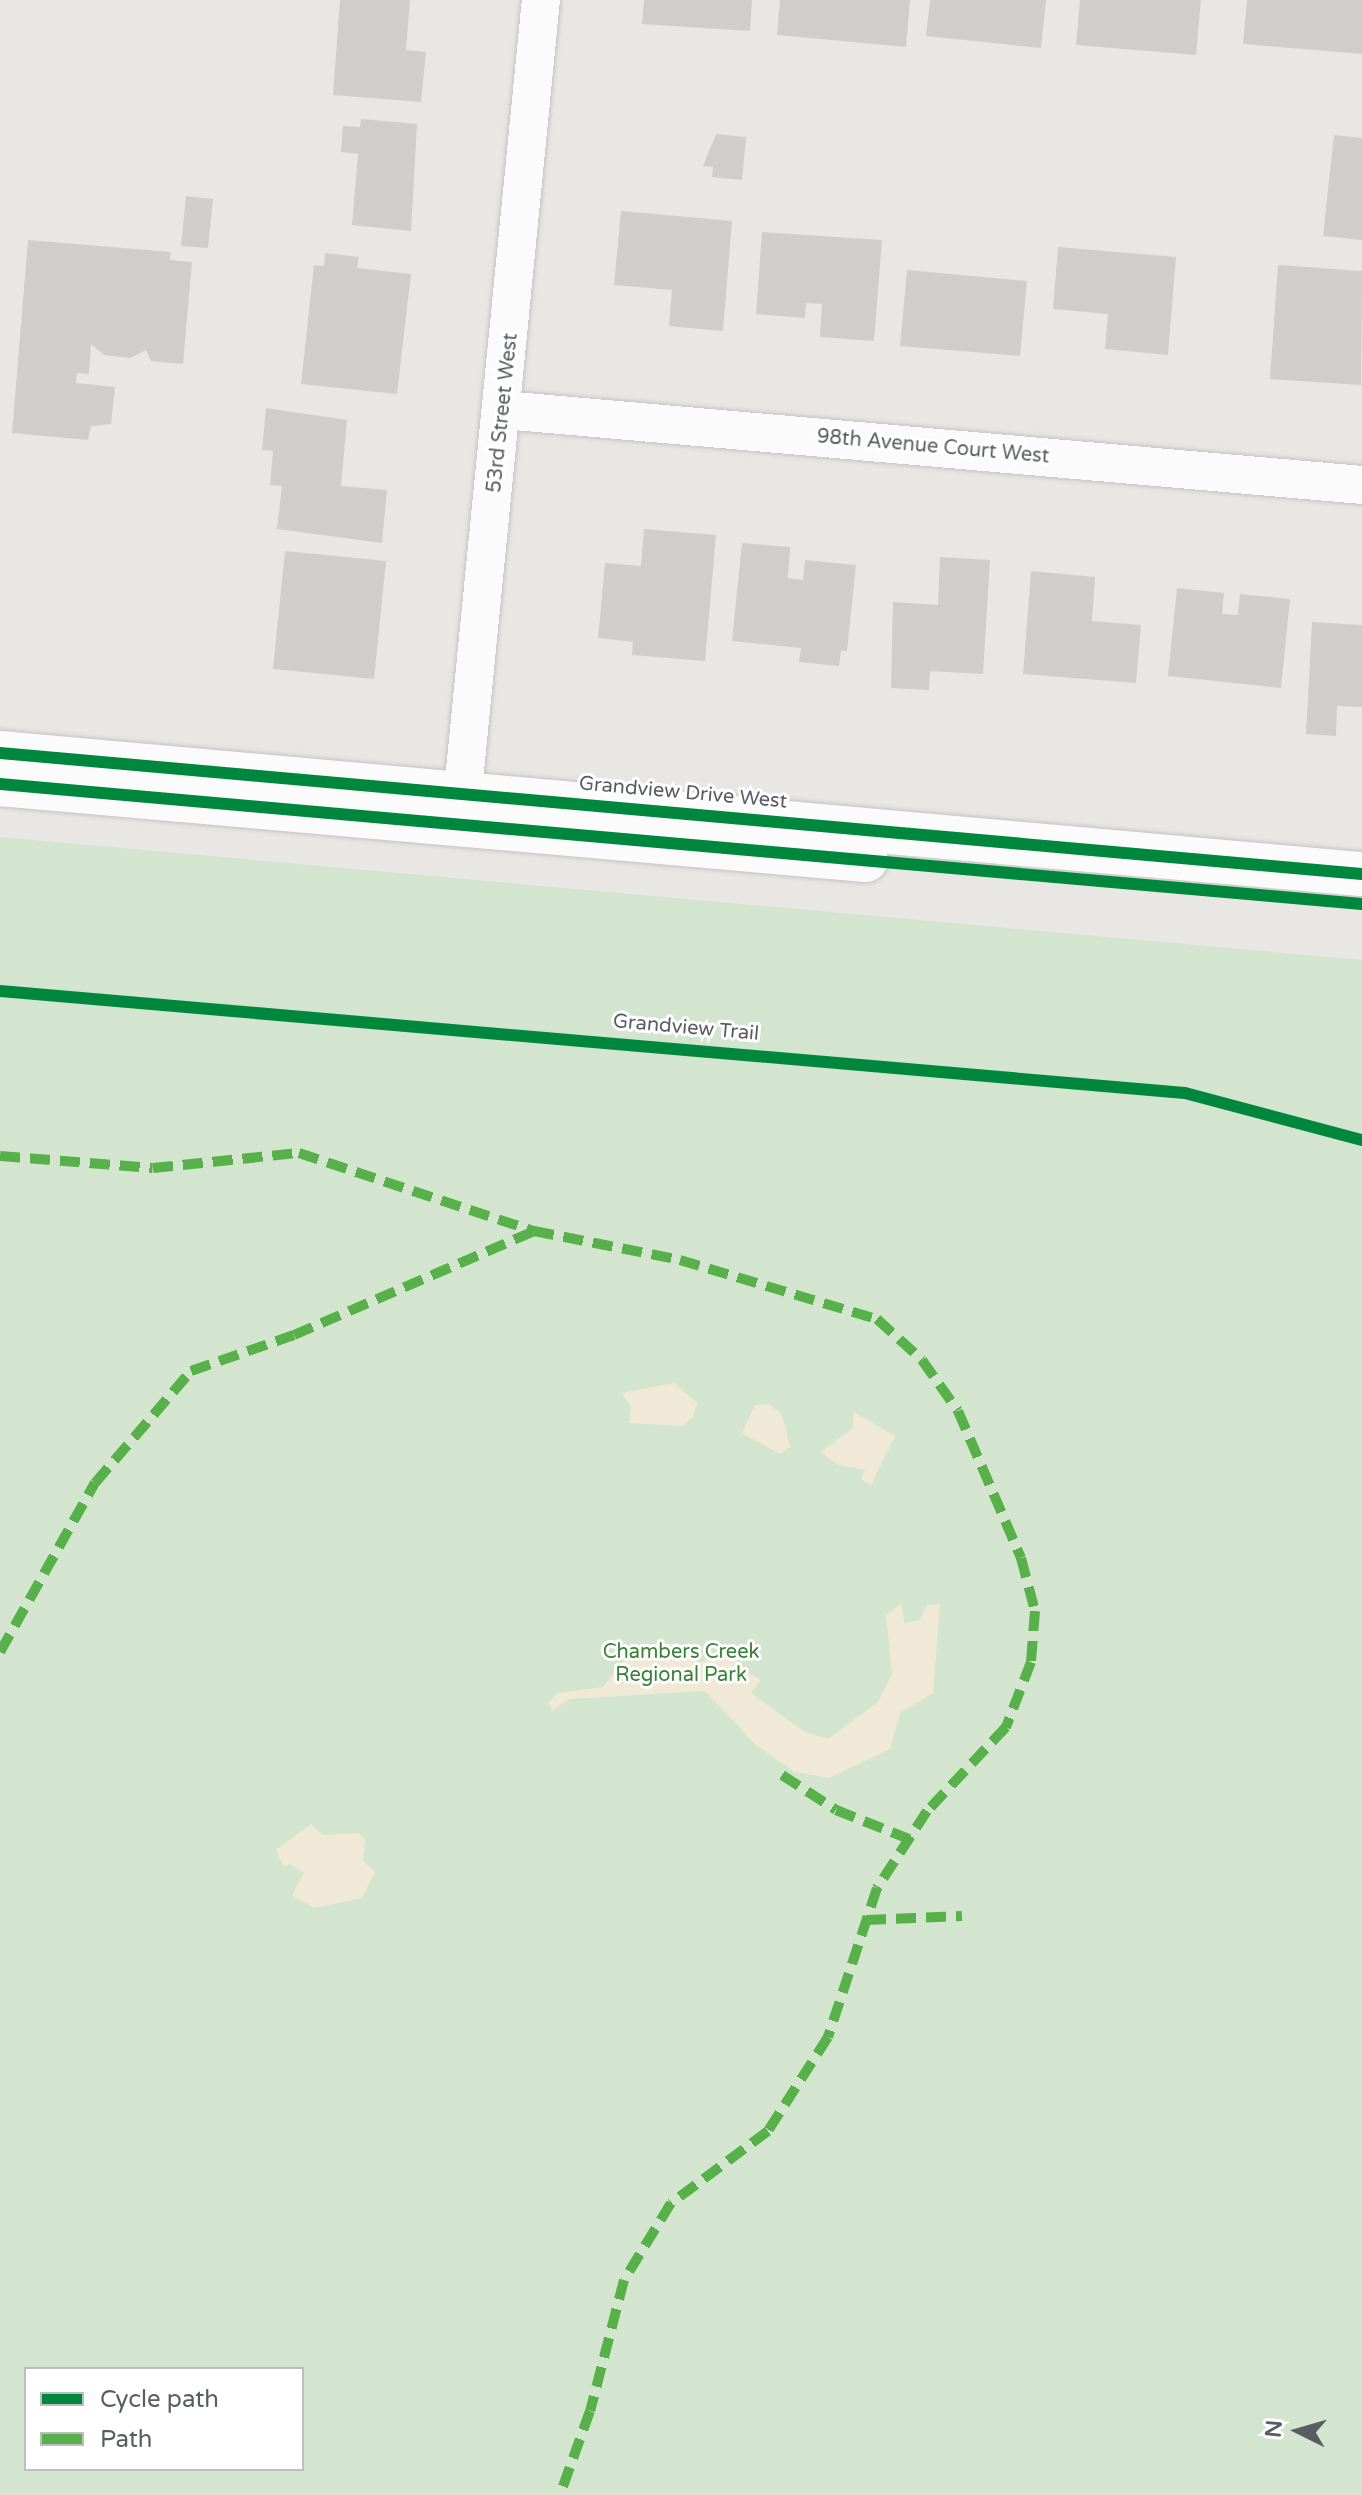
<!DOCTYPE html>
<style>
body{margin:0}
#map{position:relative;width:1362px;height:2495px;overflow:hidden;background:#e9e7e3;font-family:"Varela Round",sans-serif}
div>[style]{position:absolute}
.green>*{inset:0;background:#d3e5ce}
.sand>*{inset:0;background:#f1e9d8}
.building>*{inset:0;background:#cfcecc}
.roads{filter:drop-shadow(0 0 2px #c4c4c4) drop-shadow(0 0 2px #c4c4c4)}
.minor>*{height:38px;margin:-19px;padding:0 19px;transform-origin:19px;border-radius:19px;background:#fcfbfb}
.tertiary>*{height:44px;margin:-22px;padding:0 22px;transform-origin:22px;border-radius:22px;background:#fcfbfb}
.quiet>*{height:10px;margin-top:-5px;transform-origin:0;background:repeating-linear-gradient(90deg,#58b04a 0 20px,transparent 0 30px)}
.cycleway>*{height:12px;margin:-6px;padding:0 6px;transform-origin:6px;border-radius:6px;background:#00873e}
span{translate:-50% -50%;white-space:nowrap;text-align:center;line-height:1.15;-webkit-text-stroke:6px #fff;paint-order:stroke}
.street-label{font-size:20px;color:#595d61}
.park-label{font-size:20px;color:#3b8138}
.legend{position:absolute;left:24px;top:2367px;width:280px;height:104px;box-sizing:border-box;background:#fff;border:2px solid #bdbec0;margin:0;padding:10px 14px;list-style:none;font-size:24px;color:#595d61}
.legend li{display:flex;align-items:center;gap:16px;height:40px}
.legend b{width:40px;border:2px solid #bdbec0}
.north{position:absolute;left:1258px;top:2391px;width:80px;height:80px;-webkit-text-stroke:6px #fff;paint-order:stroke;rotate:275deg;font-size:22px;font-weight:700;line-height:32px;text-align:center;color:#595d61}
.north::after{content:'';display:block;margin:auto;width:28px;height:36px;background:#595d61;clip-path:polygon(50% 0,100% 100%,50% 72%,0 100%)}
</style>
<div id="map">
<div class="green">
<div style="clip-path:polygon(evenodd,0 837px,1362px 960px,1362px 2495px,0 2495px,0 837px,26px 2369px,302px 2369px,302px 2469px,26px 2469px,26px 2369px)"></div>
</div>
<div class="sand">
<div style="clip-path:polygon(674px 1383px,697px 1403px,693px 1417px,682px 1426px,629px 1423px,631px 1407px,622px 1393px)"></div>
<div style="clip-path:polygon(768px 1404px,781px 1413px,785px 1426px,790px 1447px,780px 1454px,742px 1433px,755px 1405px)"></div>
<div style="clip-path:polygon(854px 1412px,895px 1436px,871px 1485px,861px 1479px,865px 1470px,838px 1465px,821px 1452px,853px 1428px)"></div>
<div style="clip-path:polygon(902px 1603px,904px 1623px,919px 1620px,927px 1605px,940px 1604px,933px 1693px,900px 1713px,890px 1749px,829px 1778px,795px 1772px,756px 1745px,705px 1691px,569px 1699px,553px 1710px,548px 1703px,558px 1693px,603px 1687px,632px 1650px,677px 1643px,697px 1663px,727px 1653px,738px 1660px,736px 1667px,761px 1680px,751px 1693px,805px 1732px,828px 1739px,878px 1702px,892px 1674px,886px 1615px)"></div>
<div style="clip-path:polygon(311px 1824px,323px 1835px,358px 1833px,365px 1839px,363px 1861px,375px 1872px,362px 1898px,314px 1908px,292px 1895px,304px 1873px,290px 1864px,284px 1867px,276px 1850px)"></div>
</div>
<div class="building">
<div style="clip-path:polygon(340px 0,410px 0,406px 50px,426px 52px,421px 102px,333px 95px)"></div>
<div style="clip-path:polygon(644px 0,752px 0,750px 31px,642px 24px)"></div>
<div style="clip-path:polygon(780px 0,910px 0,906px 47px,777px 35px)"></div>
<div style="clip-path:polygon(930px 0,1046px 0,1041px 48px,926px 36px)"></div>
<div style="clip-path:polygon(1080px 0,1201px 0,1196px 55px,1076px 45px)"></div>
<div style="clip-path:polygon(1247px 0,1362px 0,1362px 54px,1243px 44px)"></div>
<div style="clip-path:polygon(361px 119px,417px 124px,411px 231px,352px 225px,358px 154px,341px 152px,343px 126px,360px 127px)"></div>
<div style="clip-path:polygon(716px 134px,746px 137px,742px 180px,712px 177px,713px 167px,703px 166px)"></div>
<div style="clip-path:polygon(1334px 135px,1362px 138px,1362px 240px,1323px 236px)"></div>
<div style="clip-path:polygon(186px 196px,213px 199px,208px 248px,181px 246px)"></div>
<div style="clip-path:polygon(621px 211px,732px 221px,723px 331px,669px 326px,672px 290px,614px 285px)"></div>
<div style="clip-path:polygon(762px 232px,882px 240px,874px 341px,820px 337px,822px 304px,806px 303px,805px 318px,756px 314px)"></div>
<div style="clip-path:polygon(28px 240px,171px 252px,170px 260px,192px 262px,183px 364px,151px 361px,146px 350px,130px 358px,104px 355px,91px 344px,89px 374px,77px 373px,76px 383px,115px 387px,111px 424px,91px 426px,88px 440px,12px 433px)"></div>
<div style="clip-path:polygon(1058px 247px,1176px 257px,1168px 355px,1105px 349px,1108px 314px,1053px 309px)"></div>
<div style="clip-path:polygon(325px 253px,359px 257px,357px 268px,411px 274px,397px 394px,301px 384px,314px 265px,324px 266px)"></div>
<div style="clip-path:polygon(1278px 265px,1362px 271px,1361px 385px,1270px 379px)"></div>
<div style="clip-path:polygon(907px 270px,1027px 281px,1020px 356px,900px 346px)"></div>
<div style="clip-path:polygon(266px 408px,347px 420px,341px 486px,387px 490px,382px 543px,277px 529px,282px 486px,270px 485px,273px 451px,262px 450px)"></div>
<div style="clip-path:polygon(644px 529px,716px 535px,705px 661px,632px 655px,633px 642px,598px 638px,605px 563px,641px 566px)"></div>
<div style="clip-path:polygon(742px 543px,790px 547px,788px 578px,803px 580px,805px 560px,856px 565px,847px 651px,841px 651px,839px 666px,799px 662px,801px 648px,732px 641px)"></div>
<div style="clip-path:polygon(285px 551px,386px 561px,374px 679px,273px 669px)"></div>
<div style="clip-path:polygon(940px 557px,990px 560px,983px 674px,930px 671px,929px 690px,891px 688px,893px 602px,938px 605px)"></div>
<div style="clip-path:polygon(1031px 571px,1095px 577px,1092px 621px,1141px 625px,1136px 683px,1023px 674px)"></div>
<div style="clip-path:polygon(1177px 588px,1224px 593px,1222px 614px,1238px 615px,1240px 594px,1290px 599px,1281px 688px,1168px 676px)"></div>
<div style="clip-path:polygon(1312px 622px,1362px 625px,1362px 707px,1337px 706px,1336px 736px,1306px 734px)"></div>
</div>
<div class="roads">
<div class="minor">
<div style="left:503px;top:410px;width:862px;rotate:4.99deg"></div>
<div style="left:460px;top:821px;width:825px;rotate:-84.37deg"></div>
</div>
<div class="tertiary">
<div style="left:0;top:753px;width:1367px;rotate:5.08deg"></div>
<div style="left:0;top:784px;width:869px;rotate:5.02deg"></div>
</div>
</div>
<div class="quiet">
<div style="left:0;top:1156px;width:153px;rotate:4.5deg"></div>
<div style="left:153px;top:1168px;width:147px;rotate:-5.9deg"></div>
<div style="left:299px;top:1153px;width:248px;rotate:18.4deg"></div>
<div style="left:0;top:1652px;width:194px;rotate:-60.7deg"></div>
<div style="left:95px;top:1483px;width:148px;rotate:-49.4deg"></div>
<div style="left:191px;top:1371px;width:109px;rotate:-19.3deg"></div>
<div style="left:294px;top:1335px;width:262px;rotate:-23.4deg"></div>
<div style="left:534px;top:1231px;width:149px;rotate:11.2deg"></div>
<div style="left:680px;top:1260px;width:206px;rotate:16.7deg"></div>
<div style="left:877px;top:1319px;width:61px;rotate:42.3deg"></div>
<div style="left:922px;top:1360px;width:62px;rotate:54.8deg"></div>
<div style="left:958px;top:1411px;width:160px;rotate:66.8deg"></div>
<div style="left:1021px;top:1558px;width:55px;rotate:75.2deg"></div>
<div style="left:1035px;top:1611px;width:51px;rotate:94.5deg"></div>
<div style="left:1031px;top:1662px;width:70px;rotate:111deg"></div>
<div style="left:1006px;top:1727px;width:115px;rotate:133.2deg"></div>
<div style="left:927px;top:1811px;width:92px;rotate:123deg"></div>
<div style="left:877px;top:1888px;width:157px;rotate:108.2deg"></div>
<div style="left:828px;top:2037px;width:112px;rotate:122.6deg"></div>
<div style="left:768px;top:2131px;width:121px;rotate:143.4deg"></div>
<div style="left:671px;top:2203px;width:90px;rotate:121.4deg"></div>
<div style="left:624px;top:2280px;width:135px;rotate:104.5deg"></div>
<div style="left:590px;top:2411px;width:89px;rotate:109.7deg"></div>
<div style="left:782px;top:1775px;width:64px;rotate:32.9deg"></div>
<div style="left:836px;top:1810px;width:79px;rotate:21.7deg"></div>
<div style="left:866px;top:1920px;width:96px;rotate:-2.4deg"></div>
</div>
<div class="cycleway">
<div style="left:0;top:753px;width:1367px;rotate:5.08deg"></div>
<div style="left:0;top:784px;width:1367px;rotate:5.04deg"></div>
<div style="left:0;top:991px;width:1189px;rotate:4.92deg"></div>
<div style="left:1185px;top:1093px;width:183px;rotate:14.9deg"></div>
</div>
<div class="street-label">
<span style="left:503px;top:413px;rotate:-84deg">53rd Street West</span>
<span style="left:933px;top:447px;rotate:5deg">98th Avenue Court West</span>
<span style="left:683px;top:793px;rotate:5deg">Grandview Drive West</span>
<span style="left:686px;top:1028px;rotate:5deg">Grandview Trail</span>
</div>
<div class="park-label">
<span style="left:681px;top:1664px">Chambers Creek<br>Regional Park</span>
</div>
<ul class="legend">
<li><b style="height:10px;background:#00873e"></b>Cycle path</li>
<li><b style="height:10px;background:#58b04a"></b>Path</li>
</ul>
<div class="north">N</div>
</div>
